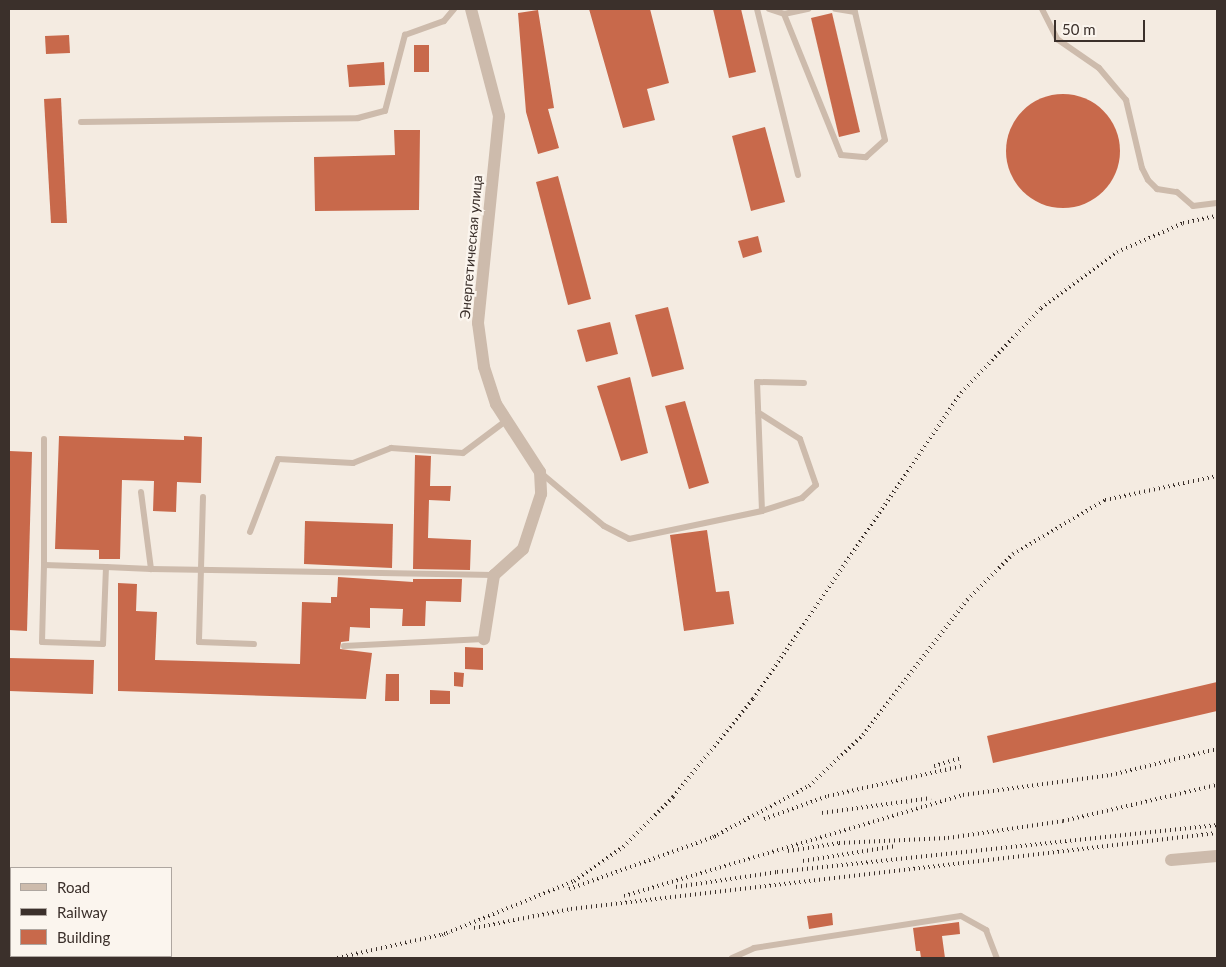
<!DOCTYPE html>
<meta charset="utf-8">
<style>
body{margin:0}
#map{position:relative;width:1226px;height:967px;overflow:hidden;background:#f4ebe1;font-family:Lato,sans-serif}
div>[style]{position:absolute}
.building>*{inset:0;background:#c8694b}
.round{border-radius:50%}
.service>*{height:6px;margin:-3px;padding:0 3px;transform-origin:3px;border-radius:3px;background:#cdbbac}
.minor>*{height:12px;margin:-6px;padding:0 6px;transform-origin:6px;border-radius:6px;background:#cdbbac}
.rail>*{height:4px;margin-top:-2px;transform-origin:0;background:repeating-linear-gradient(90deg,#3b302b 0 1px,transparent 0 5px)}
span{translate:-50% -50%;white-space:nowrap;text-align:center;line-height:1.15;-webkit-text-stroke:4.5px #fbf5ee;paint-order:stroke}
.street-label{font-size:14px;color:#3b302b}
.frame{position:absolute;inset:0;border:10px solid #3b302b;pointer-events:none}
.legend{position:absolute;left:10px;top:867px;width:162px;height:90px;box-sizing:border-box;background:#fbf5ee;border:1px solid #aea6a0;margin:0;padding:6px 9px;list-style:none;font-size:15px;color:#3b302b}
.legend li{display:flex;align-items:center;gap:10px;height:25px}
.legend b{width:25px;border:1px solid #aea6a0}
.scale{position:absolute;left:1054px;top:20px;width:91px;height:22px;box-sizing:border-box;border:2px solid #3b302b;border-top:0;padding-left:6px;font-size:15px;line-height:18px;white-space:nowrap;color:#3b302b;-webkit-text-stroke:4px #fbf5ee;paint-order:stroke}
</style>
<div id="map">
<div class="building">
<div style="clip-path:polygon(589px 9px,650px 9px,669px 83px,647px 89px,655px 120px,623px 128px)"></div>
<div style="clip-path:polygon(713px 9px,741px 9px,756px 72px,729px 78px)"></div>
<div style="clip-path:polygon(538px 10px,554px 108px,548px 109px,559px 148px,538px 154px,526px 112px,518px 13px)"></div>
<div style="clip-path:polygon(832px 13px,860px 132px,839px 137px,811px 18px)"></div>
<div style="clip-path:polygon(69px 35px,70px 53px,46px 54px,45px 36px)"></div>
<div style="clip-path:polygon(414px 45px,429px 45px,429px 72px,414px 72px)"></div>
<div style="clip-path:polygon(384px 62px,385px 85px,349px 87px,347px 65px)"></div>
<div class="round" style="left:1006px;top:94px;width:114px;height:114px"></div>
<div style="clip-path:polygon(61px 98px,67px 223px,51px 223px,44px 99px)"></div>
<div style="clip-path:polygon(765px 127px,785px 202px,751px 211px,732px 136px)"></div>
<div style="clip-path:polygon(394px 130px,420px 130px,419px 210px,315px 211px,314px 157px,395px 155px)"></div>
<div style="clip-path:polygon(558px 176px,591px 299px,568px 305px,536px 182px)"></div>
<div style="clip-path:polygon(758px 236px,762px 252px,743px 258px,738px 241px)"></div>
<div style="clip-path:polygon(668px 307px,684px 369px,652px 377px,635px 315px)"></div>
<div style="clip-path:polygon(610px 322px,618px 354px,586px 362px,577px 330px)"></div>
<div style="clip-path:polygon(630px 377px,648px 453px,621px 461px,597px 386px)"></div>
<div style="clip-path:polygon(685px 401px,709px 483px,689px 489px,665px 406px)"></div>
<div style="clip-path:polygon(59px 436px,184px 440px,184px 436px,202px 437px,201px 483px,177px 482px,176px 512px,153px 511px,154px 481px,122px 480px,120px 559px,99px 559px,99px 550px,55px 549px)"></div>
<div style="clip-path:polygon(9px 451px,32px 452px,27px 631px,9px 630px)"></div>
<div style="clip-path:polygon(415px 455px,431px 456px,430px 486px,451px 486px,450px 501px,429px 500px,428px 538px,471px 540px,470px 570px,413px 569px)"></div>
<div style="clip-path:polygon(305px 521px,393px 524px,392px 568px,304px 564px)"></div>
<div style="clip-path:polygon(707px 530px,716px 592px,729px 591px,734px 624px,684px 631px,670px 535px)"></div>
<div style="clip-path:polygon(338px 577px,413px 582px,413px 579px,462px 579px,461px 602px,426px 601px,425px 626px,402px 626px,403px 609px,370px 608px,370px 628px,350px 627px,349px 641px,341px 642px,340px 649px,372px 653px,366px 699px,118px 691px,118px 583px,137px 584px,136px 611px,157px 612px,155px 660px,300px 664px,302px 602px,331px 603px,331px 597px,337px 597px)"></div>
<div style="clip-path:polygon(465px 647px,483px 648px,483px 670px,465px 669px)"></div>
<div style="clip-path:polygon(9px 658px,94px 660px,93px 694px,9px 691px)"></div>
<div style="clip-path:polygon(454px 672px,464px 673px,463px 687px,454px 686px)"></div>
<div style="clip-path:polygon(386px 674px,399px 674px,399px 701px,385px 701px)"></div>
<div style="clip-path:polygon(1217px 682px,1217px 711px,993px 763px,987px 736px)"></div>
<div style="clip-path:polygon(430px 690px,450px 691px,450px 704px,430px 704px)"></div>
<div style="clip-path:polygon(832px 913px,833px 925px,809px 929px,807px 916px)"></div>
<div style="clip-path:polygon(959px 922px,960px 934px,942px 936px,945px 958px,921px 958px,920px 951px,916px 951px,913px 928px)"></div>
</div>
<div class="service">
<div style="left:757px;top:9px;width:171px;rotate:76.1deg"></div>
<div style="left:769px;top:9px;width:16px;rotate:18deg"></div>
<div style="left:784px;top:14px;width:25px;rotate:-12deg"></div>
<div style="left:1042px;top:9px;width:34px;rotate:63deg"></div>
<div style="left:1057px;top:39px;width:51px;rotate:34.6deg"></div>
<div style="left:1099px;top:68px;width:42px;rotate:49.8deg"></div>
<div style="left:1126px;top:100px;width:70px;rotate:76.8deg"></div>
<div style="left:1142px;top:168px;width:13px;rotate:63deg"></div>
<div style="left:1148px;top:180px;width:13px;rotate:45deg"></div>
<div style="left:1157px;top:189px;width:20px;rotate:9deg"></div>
<div style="left:1177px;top:192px;width:21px;rotate:41deg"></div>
<div style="left:1193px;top:206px;width:24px;rotate:-7deg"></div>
<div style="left:784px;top:14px;width:152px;rotate:68deg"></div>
<div style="left:841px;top:155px;width:25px;rotate:5deg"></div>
<div style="left:866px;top:157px;width:25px;rotate:-42deg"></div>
<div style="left:885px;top:140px;width:131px;rotate:-103.2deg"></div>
<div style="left:855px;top:12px;width:20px;rotate:-171deg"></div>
<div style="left:81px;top:122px;width:277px;rotate:-0.8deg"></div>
<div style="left:358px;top:118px;width:28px;rotate:-15deg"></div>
<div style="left:385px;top:111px;width:79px;rotate:-75.3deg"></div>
<div style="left:405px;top:35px;width:41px;rotate:-19.7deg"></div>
<div style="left:444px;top:21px;width:16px;rotate:-50deg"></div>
<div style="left:541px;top:473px;width:82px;rotate:40.1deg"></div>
<div style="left:604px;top:526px;width:28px;rotate:27deg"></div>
<div style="left:629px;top:539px;width:136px;rotate:-11.9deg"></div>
<div style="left:762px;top:511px;width:42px;rotate:-18deg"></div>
<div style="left:802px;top:498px;width:19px;rotate:-43deg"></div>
<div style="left:816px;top:485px;width:49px;rotate:-109.2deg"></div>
<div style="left:800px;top:439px;width:49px;rotate:-147.6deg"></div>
<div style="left:141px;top:492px;width:78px;rotate:82.6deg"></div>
<div style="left:151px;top:569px;width:343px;rotate:1deg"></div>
<div style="left:203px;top:497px;width:145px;rotate:91.6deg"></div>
<div style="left:199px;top:642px;width:55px;rotate:2.1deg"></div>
<div style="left:762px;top:511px;width:129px;rotate:-92.2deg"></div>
<div style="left:757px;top:382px;width:47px;rotate:1.2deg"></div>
<div style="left:250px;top:532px;width:78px;rotate:-69deg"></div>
<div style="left:278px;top:459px;width:75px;rotate:3.1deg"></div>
<div style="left:353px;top:463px;width:41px;rotate:-21.5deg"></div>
<div style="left:391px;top:448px;width:72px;rotate:4deg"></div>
<div style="left:463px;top:453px;width:55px;rotate:-36.9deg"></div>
<div style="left:44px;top:565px;width:126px;rotate:-90deg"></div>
<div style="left:106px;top:567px;width:77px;rotate:92.2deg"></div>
<div style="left:103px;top:644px;width:61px;rotate:-178.1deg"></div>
<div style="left:42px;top:642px;width:77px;rotate:-88.5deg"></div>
<div style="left:44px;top:565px;width:62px;rotate:1.8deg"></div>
<div style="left:106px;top:567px;width:45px;rotate:2.5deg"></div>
<div style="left:344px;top:646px;width:140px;rotate:-2.9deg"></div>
<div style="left:732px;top:958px;width:24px;rotate:-24deg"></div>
<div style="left:754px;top:948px;width:209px;rotate:-8.8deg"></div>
<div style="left:961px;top:916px;width:29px;rotate:29deg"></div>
<div style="left:986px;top:930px;width:30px;rotate:69deg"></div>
</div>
<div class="minor">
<div style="left:471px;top:9px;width:111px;rotate:75.3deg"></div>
<div style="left:499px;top:116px;width:208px;rotate:95.8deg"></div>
<div style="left:478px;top:323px;width:44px;rotate:82.2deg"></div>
<div style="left:484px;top:367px;width:39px;rotate:72deg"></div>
<div style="left:496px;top:404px;width:81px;rotate:57.1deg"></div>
<div style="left:540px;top:472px;width:22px;rotate:87deg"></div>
<div style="left:541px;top:494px;width:58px;rotate:108.1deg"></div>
<div style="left:523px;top:549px;width:39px;rotate:138deg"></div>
<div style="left:494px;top:575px;width:65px;rotate:98.9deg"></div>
<div style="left:1171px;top:860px;width:46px;rotate:-5deg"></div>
</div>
<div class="rail">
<div style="left:934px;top:766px;width:28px;rotate:-17deg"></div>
<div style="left:822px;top:813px;width:110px;rotate:-7.8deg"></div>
<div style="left:764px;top:819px;width:68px;rotate:-19.8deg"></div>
<div style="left:828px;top:796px;width:137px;rotate:-12.6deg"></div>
<div style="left:713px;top:837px;width:109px;rotate:-28deg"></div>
<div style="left:809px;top:786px;width:74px;rotate:-43.4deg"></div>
<div style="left:863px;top:735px;width:170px;rotate:-52.4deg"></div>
<div style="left:967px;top:600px;width:65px;rotate:-45deg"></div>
<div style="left:1013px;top:554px;width:107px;rotate:-30.4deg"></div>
<div style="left:1105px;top:500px;width:115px;rotate:-12.1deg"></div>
<div style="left:788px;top:851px;width:52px;rotate:-8.9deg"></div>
<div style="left:839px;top:843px;width:109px;rotate:-2.6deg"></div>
<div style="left:948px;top:838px;width:116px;rotate:-8.4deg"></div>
<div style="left:1063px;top:821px;width:158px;rotate:-13.2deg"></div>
<div style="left:803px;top:861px;width:94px;rotate:-9.2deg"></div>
<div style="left:676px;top:887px;width:102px;rotate:-8.4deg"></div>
<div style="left:777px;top:872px;width:443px;rotate:-6.1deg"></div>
<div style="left:569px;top:889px;width:159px;rotate:-19.8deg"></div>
<div style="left:624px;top:896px;width:354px;rotate:-16.6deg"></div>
<div style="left:963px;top:795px;width:149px;rotate:-7.7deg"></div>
<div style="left:1111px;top:775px;width:109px;rotate:-13.8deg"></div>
<div style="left:474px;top:928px;width:99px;rotate:-11.1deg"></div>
<div style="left:571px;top:909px;width:650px;rotate:-6.71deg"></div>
<div style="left:442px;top:935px;width:143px;rotate:-22.2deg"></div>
<div style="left:574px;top:881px;width:60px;rotate:-34.8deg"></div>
<div style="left:623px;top:847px;width:71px;rotate:-45deg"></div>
<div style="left:673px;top:797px;width:127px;rotate:-50.8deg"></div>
<div style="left:753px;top:699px;width:370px;rotate:-55.8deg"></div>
<div style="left:961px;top:393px;width:117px;rotate:-46.7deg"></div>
<div style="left:1041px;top:308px;width:94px;rotate:-36.4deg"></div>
<div style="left:1117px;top:252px;width:72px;rotate:-23.7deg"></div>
<div style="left:1183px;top:223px;width:35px;rotate:-12deg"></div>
<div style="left:337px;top:958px;width:115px;rotate:-12.6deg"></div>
</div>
<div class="street-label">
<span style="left:471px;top:247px;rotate:-85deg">Энергетическая улица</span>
</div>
<div class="frame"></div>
<ul class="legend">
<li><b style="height:6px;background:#cdbbac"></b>Road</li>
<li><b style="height:6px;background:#3b302b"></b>Railway</li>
<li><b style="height:14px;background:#c8694b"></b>Building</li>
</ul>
<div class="scale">50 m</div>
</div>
